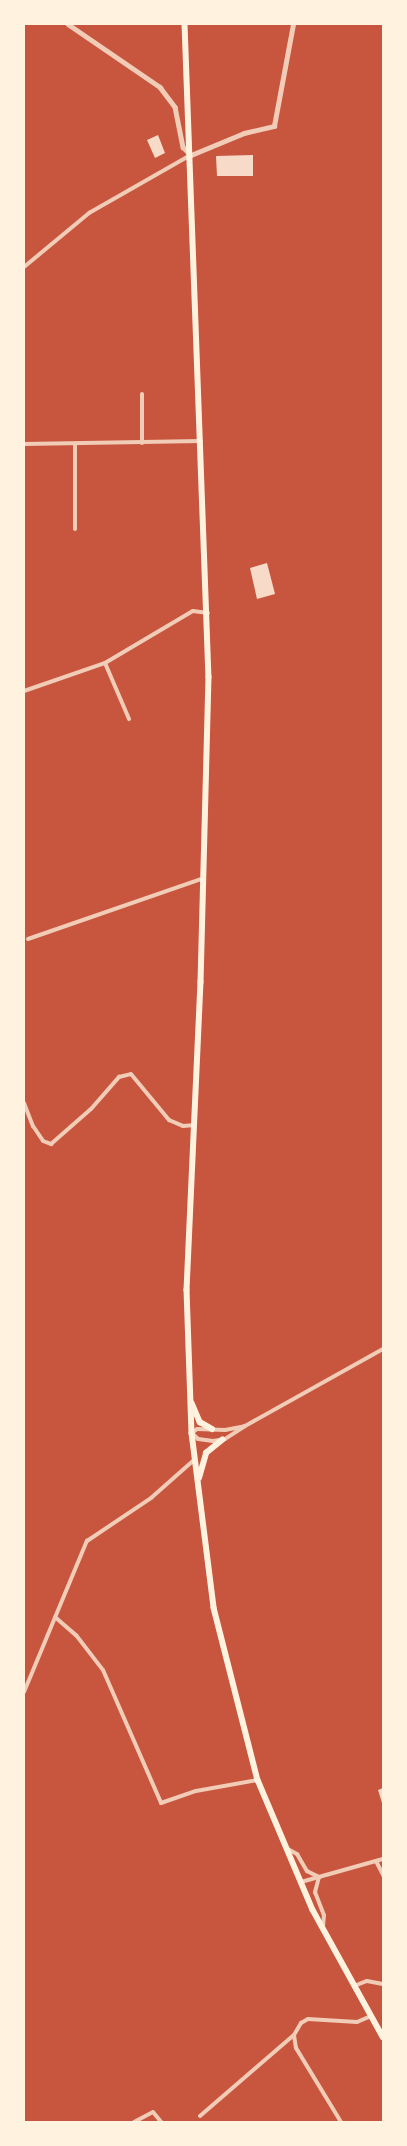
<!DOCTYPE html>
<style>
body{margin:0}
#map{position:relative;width:407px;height:2146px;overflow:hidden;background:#c8553d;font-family:"Source Sans 3",sans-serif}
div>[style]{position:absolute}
.building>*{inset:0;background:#f7dbc8}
.minor>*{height:4px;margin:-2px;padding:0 2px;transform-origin:2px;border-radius:2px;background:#f1ccb7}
.tertiary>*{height:4.5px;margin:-2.25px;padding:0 2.25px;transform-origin:2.25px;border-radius:2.25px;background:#f1ccb7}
.primary>*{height:5.5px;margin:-2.75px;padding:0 2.75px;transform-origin:2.75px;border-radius:2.75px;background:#fff3e0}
span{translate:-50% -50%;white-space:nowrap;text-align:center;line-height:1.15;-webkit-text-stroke:4px #fff3e0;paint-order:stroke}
.frame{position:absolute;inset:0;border:25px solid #fff3e0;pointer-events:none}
</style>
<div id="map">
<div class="building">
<div style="clip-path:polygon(158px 135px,165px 153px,155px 158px,147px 140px)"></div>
<div style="clip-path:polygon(253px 155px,253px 176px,217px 176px,216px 156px)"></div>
<div style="clip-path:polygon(267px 563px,275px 594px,257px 599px,250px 568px)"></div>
<div style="clip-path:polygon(383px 1788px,383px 1806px,378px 1790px)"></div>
</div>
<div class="minor">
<div style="left:24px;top:267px;width:85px;rotate:-39.7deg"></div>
<div style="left:89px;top:213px;width:115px;rotate:-29.7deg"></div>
<div style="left:142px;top:394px;width:49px;rotate:90deg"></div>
<div style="left:24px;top:444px;width:177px;rotate:-1deg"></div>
<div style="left:75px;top:529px;width:84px;rotate:-90deg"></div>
<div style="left:105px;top:663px;width:61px;rotate:66.8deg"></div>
<div style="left:24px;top:691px;width:86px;rotate:-19.1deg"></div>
<div style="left:105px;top:663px;width:102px;rotate:-30.6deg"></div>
<div style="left:193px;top:611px;width:15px;rotate:8deg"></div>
<div style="left:28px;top:939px;width:186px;rotate:-19.1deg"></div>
<div style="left:24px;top:1103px;width:25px;rotate:69deg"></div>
<div style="left:33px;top:1126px;width:18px;rotate:56deg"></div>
<div style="left:43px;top:1141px;width:9px;rotate:21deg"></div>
<div style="left:51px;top:1144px;width:53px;rotate:-41.2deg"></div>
<div style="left:91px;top:1109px;width:43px;rotate:-48.8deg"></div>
<div style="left:119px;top:1077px;width:12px;rotate:-14deg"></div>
<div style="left:131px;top:1074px;width:60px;rotate:50.4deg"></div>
<div style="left:169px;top:1120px;width:15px;rotate:23deg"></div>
<div style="left:183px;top:1126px;width:12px;rotate:-5deg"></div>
<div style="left:245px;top:1426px;width:24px;rotate:147deg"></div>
<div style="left:225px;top:1439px;width:12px;rotate:171deg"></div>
<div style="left:213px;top:1441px;width:15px;rotate:-172deg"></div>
<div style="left:198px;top:1439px;width:8px;rotate:-135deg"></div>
<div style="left:192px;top:1433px;width:6px;rotate:-39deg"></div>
<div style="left:197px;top:1429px;width:28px;rotate:2deg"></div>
<div style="left:225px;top:1430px;width:20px;rotate:-11deg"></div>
<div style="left:245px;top:1426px;width:158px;rotate:-29.2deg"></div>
<div style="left:55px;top:1617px;width:28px;rotate:41deg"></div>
<div style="left:76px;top:1635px;width:44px;rotate:52.4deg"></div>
<div style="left:103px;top:1670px;width:145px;rotate:66.4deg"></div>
<div style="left:161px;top:1803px;width:37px;rotate:-19deg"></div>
<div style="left:196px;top:1791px;width:63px;rotate:-10.1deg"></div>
<div style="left:24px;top:1692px;width:164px;rotate:-67.4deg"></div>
<div style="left:87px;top:1541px;width:77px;rotate:-33.9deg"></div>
<div style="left:151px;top:1498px;width:57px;rotate:-41.5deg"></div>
<div style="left:286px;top:1848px;width:13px;rotate:29deg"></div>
<div style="left:297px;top:1854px;width:20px;rotate:60deg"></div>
<div style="left:307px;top:1871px;width:13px;rotate:27deg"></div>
<div style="left:319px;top:1877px;width:16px;rotate:105deg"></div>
<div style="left:315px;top:1892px;width:25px;rotate:69deg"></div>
<div style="left:324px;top:1915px;width:12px;rotate:95deg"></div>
<div style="left:376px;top:1861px;width:16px;rotate:63deg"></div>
<div style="left:301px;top:1882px;width:85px;rotate:-15.7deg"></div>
<div style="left:354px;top:1986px;width:14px;rotate:-21deg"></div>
<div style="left:367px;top:1981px;width:16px;rotate:11deg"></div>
<div style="left:200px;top:2116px;width:124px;rotate:-40.8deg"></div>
<div style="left:134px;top:2122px;width:21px;rotate:-28deg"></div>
<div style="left:153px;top:2112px;width:13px;rotate:51deg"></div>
<div style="left:341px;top:2122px;width:87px;rotate:-121.3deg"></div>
<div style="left:296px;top:2048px;width:13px;rotate:-99deg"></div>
<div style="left:294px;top:2035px;width:14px;rotate:-60deg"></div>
<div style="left:301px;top:2023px;width:8px;rotate:-30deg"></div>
<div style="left:308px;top:2019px;width:49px;rotate:3.5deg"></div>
<div style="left:357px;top:2022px;width:15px;rotate:-23deg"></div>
</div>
<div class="tertiary">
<div style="left:68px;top:24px;width:112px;rotate:34.4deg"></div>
<div style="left:160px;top:87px;width:25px;rotate:53deg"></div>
<div style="left:175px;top:107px;width:41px;rotate:78.7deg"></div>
<div style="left:183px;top:147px;width:11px;rotate:45deg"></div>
<div style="left:191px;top:155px;width:57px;rotate:-22.5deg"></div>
<div style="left:244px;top:133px;width:31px;rotate:-13deg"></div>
<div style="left:274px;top:126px;width:104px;rotate:-79.4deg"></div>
</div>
<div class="primary">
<div style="left:185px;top:24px;width:653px;rotate:87.9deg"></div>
<div style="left:209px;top:677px;width:305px;rotate:91.5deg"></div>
<div style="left:201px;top:982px;width:308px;rotate:92.6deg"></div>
<div style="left:187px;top:1290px;width:143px;rotate:88deg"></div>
<div style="left:192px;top:1433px;width:176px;rotate:82.8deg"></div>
<div style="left:214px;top:1608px;width:178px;rotate:75.7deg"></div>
<div style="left:258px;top:1780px;width:141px;rotate:67.1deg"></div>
<div style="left:313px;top:1910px;width:145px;rotate:61.1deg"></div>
<div style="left:192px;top:1403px;width:21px;rotate:67deg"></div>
<div style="left:200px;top:1422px;width:14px;rotate:30deg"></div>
<div style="left:199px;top:1478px;width:26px;rotate:-74deg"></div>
<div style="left:206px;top:1453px;width:21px;rotate:-39deg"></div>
</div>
<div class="frame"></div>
</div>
